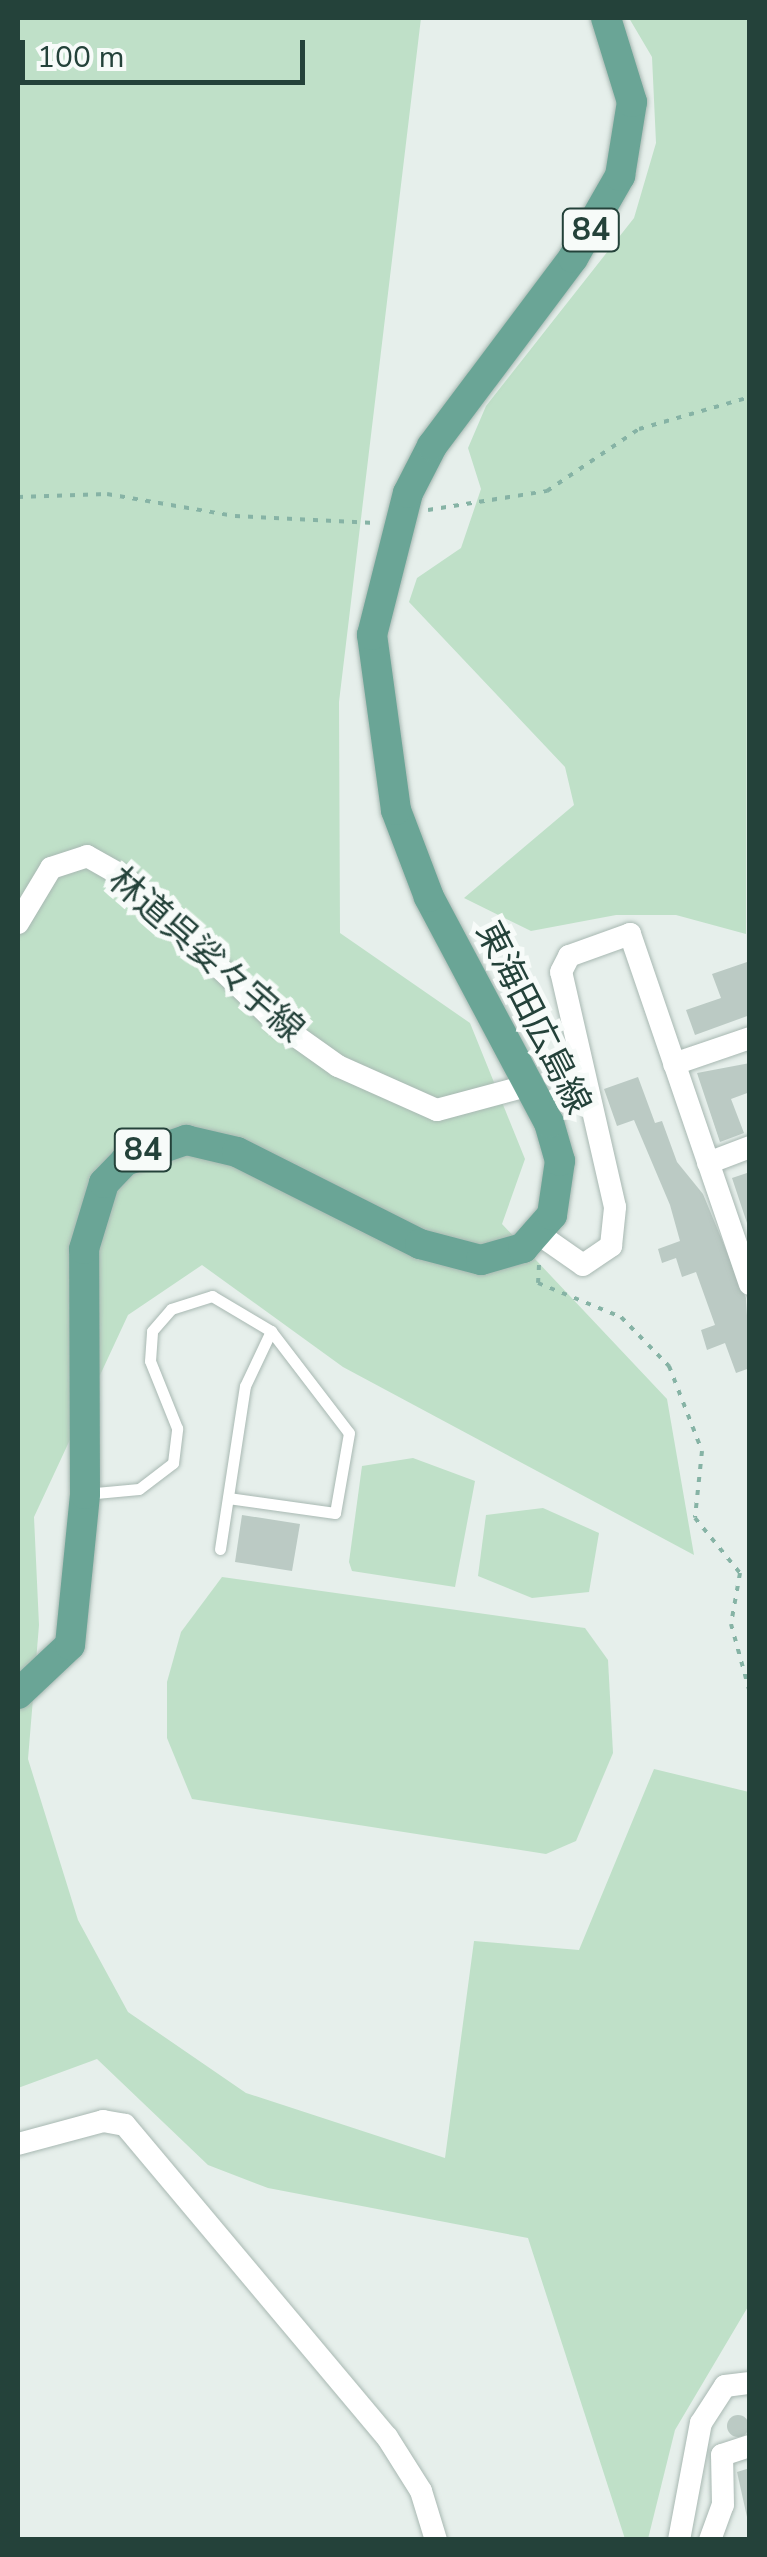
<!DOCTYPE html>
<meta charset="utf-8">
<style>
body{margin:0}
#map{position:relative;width:767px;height:2557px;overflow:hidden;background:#e6efeb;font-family:"Nunito Sans","Noto Sans JP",sans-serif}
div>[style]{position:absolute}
.green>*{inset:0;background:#bfe0c8}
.building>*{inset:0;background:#bbcac4}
.round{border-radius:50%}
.path>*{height:4px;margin-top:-2px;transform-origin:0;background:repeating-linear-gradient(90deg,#86b3a5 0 5px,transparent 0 13px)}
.roads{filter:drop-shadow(0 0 2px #a8b8b2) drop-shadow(0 0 2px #a8b8b2)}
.service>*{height:11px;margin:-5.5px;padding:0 5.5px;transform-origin:5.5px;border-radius:5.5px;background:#fff}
.minor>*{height:22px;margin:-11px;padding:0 11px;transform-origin:11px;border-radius:11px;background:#fff}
.primary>*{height:30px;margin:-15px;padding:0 15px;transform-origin:15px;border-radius:15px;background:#6aa596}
span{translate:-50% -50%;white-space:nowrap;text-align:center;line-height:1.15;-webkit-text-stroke:10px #f7fbf9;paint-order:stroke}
.shield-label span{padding:2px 8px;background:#f7fbf9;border:2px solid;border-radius:8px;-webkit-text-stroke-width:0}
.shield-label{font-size:32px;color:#24423a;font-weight:700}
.street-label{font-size:35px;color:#24423a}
.frame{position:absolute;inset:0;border:20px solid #24423a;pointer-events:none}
.scale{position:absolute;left:20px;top:40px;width:285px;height:45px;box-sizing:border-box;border:5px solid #24423a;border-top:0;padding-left:12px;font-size:30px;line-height:35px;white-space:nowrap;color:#24423a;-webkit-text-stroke:8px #f7fbf9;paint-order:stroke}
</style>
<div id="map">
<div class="green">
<div style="clip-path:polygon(18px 18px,421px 18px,339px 702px,340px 933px,470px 1023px,525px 1159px,502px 1224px,667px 1399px,694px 1555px,343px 1367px,202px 1265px,128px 1315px,34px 1517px,39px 1625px,28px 1759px,78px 1920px,128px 2012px,246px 2093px,445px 2158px,474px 1941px,579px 1950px,654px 1769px,749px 1792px,749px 2305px,675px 2430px,648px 2539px,625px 2539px,528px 2238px,268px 2188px,208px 2165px,97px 2059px,18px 2088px)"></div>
<div style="clip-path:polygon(629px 18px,749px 18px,746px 934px,676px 915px,616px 915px,531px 931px,464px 898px,574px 805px,565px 767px,409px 602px,417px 578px,461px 548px,481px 489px,468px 448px,486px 406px,634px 218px,656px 143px,652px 57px)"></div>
<div style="clip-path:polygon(413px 1458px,475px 1481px,455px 1587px,352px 1571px,349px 1562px,362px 1466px)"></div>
<div style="clip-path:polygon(543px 1508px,599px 1533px,589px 1592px,532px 1598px,478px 1576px,486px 1515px)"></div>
<div style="clip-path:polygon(222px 1577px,585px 1628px,608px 1660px,613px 1753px,576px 1841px,546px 1854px,192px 1799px,167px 1738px,167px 1682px,181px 1632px)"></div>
</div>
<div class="building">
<div style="clip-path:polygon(750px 961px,750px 1015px,695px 1035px,686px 1010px,721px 998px,712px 974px)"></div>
<div style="clip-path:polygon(750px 1063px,750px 1092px,731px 1099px,744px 1133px,720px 1142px,697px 1073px)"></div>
<div style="clip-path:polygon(638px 1077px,655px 1123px,662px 1121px,677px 1162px,703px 1194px,746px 1298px,750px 1368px,736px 1373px,725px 1343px,707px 1350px,701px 1330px,715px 1325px,696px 1272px,682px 1277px,676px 1258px,662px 1263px,658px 1249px,680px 1241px,670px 1205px,634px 1120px,617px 1126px,604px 1089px)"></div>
<div style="clip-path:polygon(750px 1172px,750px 1223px,747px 1223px,732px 1178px)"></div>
<div style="clip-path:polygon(242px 1515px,300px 1524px,292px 1571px,235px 1562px)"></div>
<div class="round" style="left:727px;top:2415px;width:22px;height:22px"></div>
<div style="clip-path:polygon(750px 2468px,750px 2517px,747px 2517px,737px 2472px)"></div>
</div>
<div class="path">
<div style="left:18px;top:497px;width:89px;rotate:-1.9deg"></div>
<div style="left:107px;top:494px;width:130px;rotate:9.8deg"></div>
<div style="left:235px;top:516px;width:140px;rotate:2.9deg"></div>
<div style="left:428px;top:510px;width:121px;rotate:-9.1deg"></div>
<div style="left:547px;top:491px;width:111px;rotate:-34deg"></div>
<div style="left:639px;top:429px;width:116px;rotate:-16.1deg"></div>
<div style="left:539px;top:1265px;width:18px;rotate:93deg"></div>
<div style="left:538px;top:1283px;width:90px;rotate:22.3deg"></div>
<div style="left:621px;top:1317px;width:69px;rotate:45.6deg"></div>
<div style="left:669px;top:1366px;width:91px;rotate:68.8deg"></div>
<div style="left:702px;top:1451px;width:67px;rotate:96deg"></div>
<div style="left:695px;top:1518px;width:71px;rotate:50.7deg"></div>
<div style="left:740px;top:1573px;width:52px;rotate:100deg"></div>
<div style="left:731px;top:1624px;width:72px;rotate:74.6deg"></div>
</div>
<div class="roads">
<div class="service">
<div style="left:85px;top:1494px;width:54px;rotate:-5.3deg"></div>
<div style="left:139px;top:1489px;width:43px;rotate:-37.4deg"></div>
<div style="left:173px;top:1463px;width:35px;rotate:-83deg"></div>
<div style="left:177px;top:1428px;width:72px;rotate:-111.9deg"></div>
<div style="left:150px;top:1361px;width:30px;rotate:-86deg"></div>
<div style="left:152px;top:1331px;width:29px;rotate:-49deg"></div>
<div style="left:171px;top:1309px;width:43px;rotate:-17.6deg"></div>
<div style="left:212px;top:1296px;width:69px;rotate:30.7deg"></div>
<div style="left:271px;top:1331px;width:128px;rotate:52.6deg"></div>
<div style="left:349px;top:1433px;width:81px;rotate:99.9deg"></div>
<div style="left:335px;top:1513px;width:108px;rotate:-172deg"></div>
<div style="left:220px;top:1549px;width:165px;rotate:-81.3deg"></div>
<div style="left:245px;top:1386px;width:61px;rotate:-64.7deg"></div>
</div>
<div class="minor">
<div style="left:18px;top:923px;width:64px;rotate:-59deg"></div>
<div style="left:51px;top:868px;width:38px;rotate:-18deg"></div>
<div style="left:87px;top:856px;width:45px;rotate:29.4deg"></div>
<div style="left:126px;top:878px;width:208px;rotate:43.8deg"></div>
<div style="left:276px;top:1022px;width:76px;rotate:35.4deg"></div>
<div style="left:338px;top:1066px;width:108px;rotate:24deg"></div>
<div style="left:437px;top:1110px;width:96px;rotate:-15deg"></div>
<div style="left:674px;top:1064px;width:80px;rotate:-18.9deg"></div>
<div style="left:708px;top:1163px;width:45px;rotate:-20.9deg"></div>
<div style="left:540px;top:1235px;width:52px;rotate:34.9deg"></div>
<div style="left:583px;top:1265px;width:34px;rotate:-34deg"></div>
<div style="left:611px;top:1246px;width:39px;rotate:-84deg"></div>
<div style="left:615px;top:1207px;width:241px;rotate:-102.9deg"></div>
<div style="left:561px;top:972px;width:18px;rotate:-63deg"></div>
<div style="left:569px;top:956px;width:65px;rotate:-19.8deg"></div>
<div style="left:630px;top:934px;width:370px;rotate:71.1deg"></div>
<div style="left:18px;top:2144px;width:88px;rotate:-15.1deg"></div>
<div style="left:103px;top:2121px;width:22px;rotate:10deg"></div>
<div style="left:125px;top:2125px;width:407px;rotate:50deg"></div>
<div style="left:387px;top:2437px;width:64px;rotate:57.8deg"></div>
<div style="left:421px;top:2491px;width:51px;rotate:73deg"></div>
<div style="left:679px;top:2540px;width:119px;rotate:-79.4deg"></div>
<div style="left:701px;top:2423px;width:44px;rotate:-57deg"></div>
<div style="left:725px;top:2386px;width:25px;rotate:-7deg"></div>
<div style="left:710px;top:2540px;width:37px;rotate:-70deg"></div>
<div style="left:723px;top:2505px;width:50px;rotate:-91.1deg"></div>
<div style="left:722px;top:2455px;width:29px;rotate:-18deg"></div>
</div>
<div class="primary">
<div style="left:18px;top:1694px;width:71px;rotate:-43.3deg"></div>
<div style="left:70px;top:1645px;width:152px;rotate:-84.3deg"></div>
<div style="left:85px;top:1494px;width:245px;rotate:-90.2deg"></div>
<div style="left:84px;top:1249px;width:69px;rotate:-73.1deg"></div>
<div style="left:104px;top:1183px;width:30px;rotate:-46deg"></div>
<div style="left:125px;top:1161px;width:65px;rotate:-19deg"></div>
<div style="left:186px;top:1140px;width:52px;rotate:13.2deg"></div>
<div style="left:237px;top:1152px;width:205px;rotate:26.7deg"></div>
<div style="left:420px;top:1244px;width:63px;rotate:14.7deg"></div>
<div style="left:481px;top:1260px;width:44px;rotate:-15.9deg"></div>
<div style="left:523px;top:1248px;width:44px;rotate:-48.7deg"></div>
<div style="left:552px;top:1215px;width:55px;rotate:-81.6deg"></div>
<div style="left:560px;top:1161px;width:40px;rotate:-106deg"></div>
<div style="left:549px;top:1123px;width:256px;rotate:-118deg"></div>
<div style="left:429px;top:897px;width:93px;rotate:-110.8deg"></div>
<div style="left:396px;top:810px;width:177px;rotate:-97.8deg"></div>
<div style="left:372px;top:635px;width:146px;rotate:-75.8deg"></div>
<div style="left:408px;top:493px;width:53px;rotate:-62.9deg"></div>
<div style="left:432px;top:446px;width:235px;rotate:-53.1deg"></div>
<div style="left:573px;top:258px;width:95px;rotate:-60.2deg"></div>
<div style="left:620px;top:176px;width:75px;rotate:-80.8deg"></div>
<div style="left:632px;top:102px;width:88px;rotate:-107.2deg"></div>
</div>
</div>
<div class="shield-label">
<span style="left:591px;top:230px">84</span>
<span style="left:143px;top:1150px">84</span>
</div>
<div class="street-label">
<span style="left:206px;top:955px;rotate:41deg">林道呉娑々宇線</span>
<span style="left:533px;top:1018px;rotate:63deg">東海田広島線</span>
</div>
<div class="frame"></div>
<div class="scale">100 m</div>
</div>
